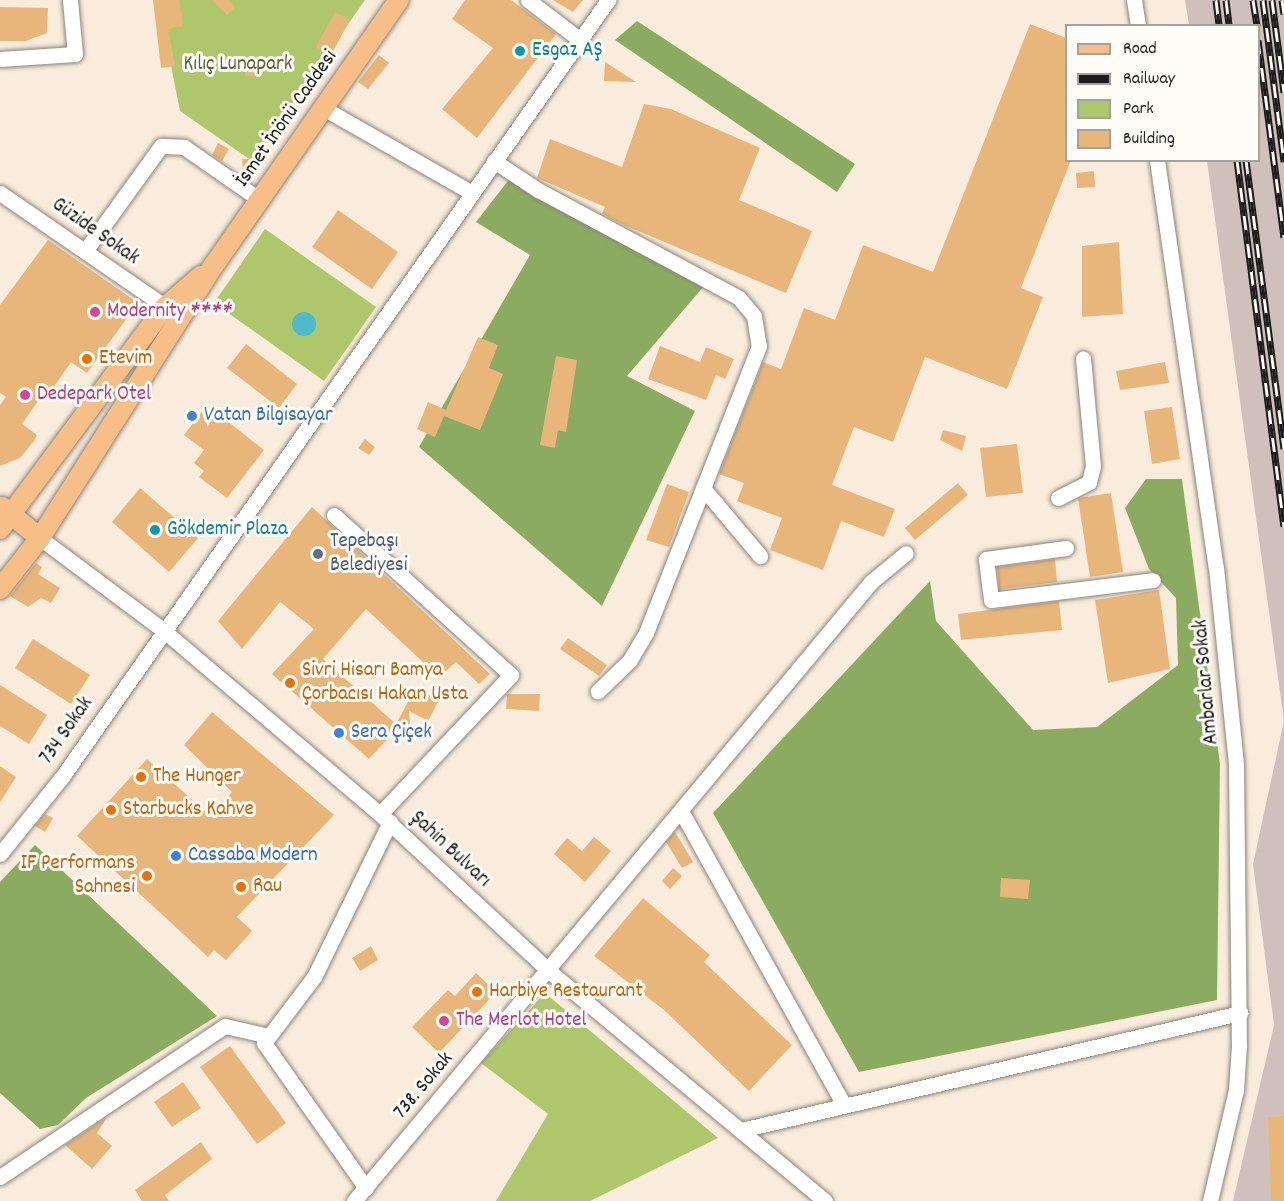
<!DOCTYPE html>
<meta charset="utf-8">
<style>
body{margin:0}
#map{position:relative;width:1284px;height:1201px;overflow:hidden;background:#f9ecdc;font-family:Dekko,sans-serif}
div>[style]{position:absolute}
.industrial>*{inset:0;background:#cfc0bb}
.green>*{inset:0;background:#afc76c}
.forest>*{inset:0;background:#8bac60}
.water>*{inset:0;background:#4ebaca}
.round{border-radius:50%}
.building>*{inset:0;background:#e8b67b}
.roads{filter:drop-shadow(0 0 2px #8a847c) drop-shadow(0 0 2px #8a847c)}
.minor>*{height:15px;margin:-7.5px;padding:0 7.5px;transform-origin:7.5px;border-radius:7.5px;background:#fff}
.major>*{height:20px;margin:-10px;padding:0 10px;transform-origin:10px;border-radius:10px;background:#f7be87}
.rail>*{height:7px;margin-top:-3.5px;transform-origin:0;background:repeating-linear-gradient(90deg,#fdfcf7 0 14px,#1c1c1c 0 28px);box-sizing:border-box;border-block:2px solid #1c1c1c}
.dots>*{width:16px;height:16px;translate:-50% -50%;box-sizing:border-box;border:3px solid #fdfcf7;border-radius:50%}
span{translate:-50% -50%;white-space:nowrap;text-align:center;line-height:1.15;-webkit-text-stroke:6px #fdfcf7;paint-order:stroke}
.culture-label{font-size:21px;color:#0d838f}
.left{translate:0 -50%;text-align:left}
.park-label{font-size:21px;color:#57603c}
.street-label{font-size:21px;color:#1c1c1c}
.hotel-label{font-size:21px;color:#b23c85}
.food-label{font-size:21px;color:#c56008}
.right{translate:-100% -50%;text-align:right}
.shop-label{font-size:21px;color:#366cbe}
.service-label{font-size:21px;color:#4e5e75}
.legend{position:absolute;left:1065px;top:24px;width:195px;height:138px;box-sizing:border-box;background:#fdfcf7;border:2px solid #a3a29f;margin:0;padding:8px 10px;list-style:none;font-size:18px;color:#1c1c1c}
.legend li{display:flex;align-items:center;gap:12px;height:30px}
.legend b{width:30px;border:2px solid #a3a29f}
</style>
<div id="map">
<div class="industrial">
<div style="clip-path:polygon(1185px 0,1284px 0,1284px 1201px,1233px 1201px,1274px 1025px,1253px 864px,1284px 721px,1207px 161px,1258px 160px,1258px 26px,1189px 25px)"></div>
</div>
<div class="green">
<div style="clip-path:polygon(158px 0,365px 0,252px 161px,180px 111px)"></div>
<div style="clip-path:polygon(265px 229px,376px 307px,324px 381px,214px 303px)"></div>
<div style="clip-path:polygon(545px 993px,718px 1138px,590px 1201px,496px 1201px,548px 1114px,481px 1063px)"></div>
</div>
<div class="forest">
<div style="clip-path:polygon(637px 21px,855px 164px,837px 192px,615px 40px)"></div>
<div style="clip-path:polygon(514px 173px,710px 279px,627px 376px,695px 411px,602px 606px,419px 447px,530px 255px,476px 222px)"></div>
<div style="clip-path:polygon(1146px 479px,1182px 479px,1220px 764px,1217px 1000px,859px 1072px,713px 813px,930px 581px,936px 621px,1033px 730px,1097px 727px,1178px 665px,1176px 598px,1149px 569px,1125px 508px)"></div>
<div style="clip-path:polygon(35px 845px,217px 1016px,86px 1098px,58px 1125px,40px 1129px,0 1093px,0 882px)"></div>
</div>
<div class="water">
<div class="round" style="left:292px;top:312px;width:24px;height:24px"></div>
</div>
<div class="building">
<div style="clip-path:polygon(153px 0,179px 0,183px 26px,168px 29px,175px 66px,161px 68px)"></div>
<div style="clip-path:polygon(212px 0,229px 0,235px 7px,227px 15px)"></div>
<div style="clip-path:polygon(465px 0,511px 0,556px 34px,477px 138px,442px 109px,493px 48px,452px 19px)"></div>
<div style="clip-path:polygon(553px 0,583px 0,573px 12px)"></div>
<div style="clip-path:polygon(0 7px,48px 8px,47px 33px,26px 41px,0 41px)"></div>
<div style="clip-path:polygon(335px 12px,350px 20px,331px 55px,316px 47px)"></div>
<div style="clip-path:polygon(1030px 24px,1066px 38px,1066px 160px,1071px 160px,1021px 288px,1043px 297px,1007px 389px,925px 357px,893px 442px,854px 427px,832px 485px,895px 509px,884px 537px,841px 521px,823px 570px,770px 550px,782px 518px,737px 501px,744px 483px,719px 474px,763px 362px,781px 369px,804px 308px,835px 320px,863px 245px,933px 272px)"></div>
<div style="clip-path:polygon(379px 55px,389px 63px,368px 89px,358px 82px)"></div>
<div style="clip-path:polygon(605px 62px,636px 82px,604px 81px)"></div>
<div style="clip-path:polygon(256px 65px,256px 76px,245px 76px,245px 66px)"></div>
<div style="clip-path:polygon(644px 104px,671px 109px,760px 148px,739px 200px,812px 231px,786px 293px,624px 225px,602px 214px,605px 207px,537px 178px,550px 139px,622px 167px)"></div>
<div style="clip-path:polygon(218px 143px,229px 149px,222px 161px,212px 155px)"></div>
<div style="clip-path:polygon(242px 159px,253px 159px,253px 171px,243px 171px)"></div>
<div style="clip-path:polygon(1094px 171px,1095px 187px,1077px 188px,1076px 173px)"></div>
<div style="clip-path:polygon(338px 210px,398px 252px,372px 289px,312px 247px)"></div>
<div style="clip-path:polygon(48px 240px,138px 303px,87px 373px,71px 362px,45px 400px,40px 398px,22px 424px,37px 435px,34px 441px,20px 458px,0 466px,0 405px,6px 397px,0 393px,0 305px)"></div>
<div style="clip-path:polygon(1119px 242px,1123px 314px,1082px 317px,1082px 246px)"></div>
<div style="clip-path:polygon(478px 337px,498px 345px,489px 368px,503px 374px,480px 430px,444px 416px,435px 437px,417px 429px,428px 402px,446px 410px)"></div>
<div style="clip-path:polygon(246px 344px,297px 384px,279px 408px,227px 368px)"></div>
<div style="clip-path:polygon(660px 346px,700px 362px,706px 347px,734px 359px,725px 379px,716px 375px,706px 400px,648px 379px)"></div>
<div style="clip-path:polygon(556px 356px,577px 360px,566px 432px,558px 430px,555px 448px,540px 445px)"></div>
<div style="clip-path:polygon(1165px 362px,1169px 383px,1120px 390px,1116px 371px)"></div>
<div style="clip-path:polygon(207px 405px,264px 450px,227px 498px,199px 477px,204px 471px,194px 463px,204px 450px,184px 435px)"></div>
<div style="clip-path:polygon(1172px 407px,1180px 459px,1152px 464px,1144px 411px)"></div>
<div style="clip-path:polygon(943px 430px,966px 436px,962px 451px,940px 440px)"></div>
<div style="clip-path:polygon(365px 439px,375px 447px,369px 455px,358px 448px)"></div>
<div style="clip-path:polygon(1017px 444px,1023px 493px,986px 497px,980px 448px)"></div>
<div style="clip-path:polygon(958px 483px,968px 495px,915px 540px,905px 528px)"></div>
<div style="clip-path:polygon(667px 484px,689px 492px,669px 547px,646px 540px)"></div>
<div style="clip-path:polygon(140px 488px,198px 538px,169px 572px,112px 522px)"></div>
<div style="clip-path:polygon(1111px 493px,1123px 572px,1090px 577px,1078px 498px)"></div>
<div style="clip-path:polygon(312px 507px,490px 674px,479px 684px,456px 662px,439px 677px,366px 609px,323px 659px,396px 724px,416px 687px,439px 700px,428px 721px,409px 711px,411px 733px,392px 734px,369px 759px,272px 674px,314px 629px,280px 602px,242px 649px,218px 621px)"></div>
<div style="clip-path:polygon(1055px 559px,1057px 582px,999px 589px,997px 567px)"></div>
<div style="clip-path:polygon(36px 563px,42px 567px,38px 574px,60px 588px,51px 603px,41px 598px,28px 607px,10px 596px)"></div>
<div style="clip-path:polygon(1159px 590px,1170px 669px,1108px 683px,1095px 600px)"></div>
<div style="clip-path:polygon(1059px 601px,1062px 630px,961px 640px,958px 614px)"></div>
<div style="clip-path:polygon(568px 638px,607px 665px,599px 676px,560px 649px)"></div>
<div style="clip-path:polygon(33px 639px,90px 675px,71px 704px,15px 668px)"></div>
<div style="clip-path:polygon(0 685px,47px 715px,29px 744px,0 726px)"></div>
<div style="clip-path:polygon(507px 694px,540px 694px,539px 711px,506px 709px)"></div>
<div style="clip-path:polygon(212px 712px,334px 815px,237px 917px,252px 931px,226px 960px,214px 950px,208px 957px,77px 836px,147px 759px,211px 817px,232px 792px,184px 745px)"></div>
<div style="clip-path:polygon(0 766px,16px 777px,0 802px)"></div>
<div style="clip-path:polygon(45px 814px,53px 818px,45px 832px,35px 826px)"></div>
<div style="clip-path:polygon(675px 832px,693px 862px,682px 868px,666px 842px)"></div>
<div style="clip-path:polygon(594px 837px,611px 851px,585px 882px,554px 854px,567px 838px,582px 851px)"></div>
<div style="clip-path:polygon(673px 868px,682px 876px,670px 889px,662px 881px)"></div>
<div style="clip-path:polygon(1001px 878px,1030px 880px,1028px 899px,1000px 897px)"></div>
<div style="clip-path:polygon(643px 898px,710px 955px,704px 962px,792px 1045px,749px 1091px,664px 1010px,594px 956px)"></div>
<div style="clip-path:polygon(371px 946px,378px 960px,360px 971px,352px 958px)"></div>
<div style="clip-path:polygon(476px 973px,496px 992px,439px 1053px,412px 1027px,448px 990px,455px 996px)"></div>
<div style="clip-path:polygon(230px 1046px,286px 1123px,257px 1144px,200px 1067px)"></div>
<div style="clip-path:polygon(183px 1082px,201px 1108px,172px 1127px,154px 1102px)"></div>
<div style="clip-path:polygon(1284px 1116px,1284px 1201px,1271px 1201px,1268px 1117px)"></div>
<div style="clip-path:polygon(107px 1117px,97px 1133px,112px 1146px,92px 1169px,65px 1145px)"></div>
<div style="clip-path:polygon(201px 1142px,212px 1159px,165px 1195px,169px 1201px,142px 1201px,135px 1190px)"></div>
</div>
<div class="roads">
<div class="minor">
<div style="left:528px;top:0;width:64px;rotate:37.4deg"></div>
<div style="left:1134px;top:0;width:26px;rotate:81deg"></div>
<div style="left:0;top:59px;width:75px;rotate:-3.8deg"></div>
<div style="left:75px;top:54px;width:54px;rotate:-95.3deg"></div>
<div style="left:325px;top:109px;width:169px;rotate:29.7deg"></div>
<div style="left:1157px;top:160px;width:411px;rotate:81.8deg"></div>
<div style="left:1216px;top:567px;width:199px;rotate:84.2deg"></div>
<div style="left:1236px;top:765px;width:280px;rotate:89.4deg"></div>
<div style="left:1239px;top:1045px;width:45px;rotate:93.8deg"></div>
<div style="left:1236px;top:1090px;width:114px;rotate:103.2deg"></div>
<div style="left:494px;top:161px;width:53px;rotate:33.4deg"></div>
<div style="left:538px;top:190px;width:228px;rotate:28.2deg"></div>
<div style="left:739px;top:298px;width:23px;rotate:50deg"></div>
<div style="left:754px;top:316px;width:30px;rotate:81deg"></div>
<div style="left:759px;top:346px;width:308px;rotate:111.5deg"></div>
<div style="left:646px;top:633px;width:31px;rotate:121deg"></div>
<div style="left:630px;top:660px;width:45px;rotate:135.9deg"></div>
<div style="left:0;top:193px;width:201px;rotate:34.5deg"></div>
<div style="left:85px;top:251px;width:130px;rotate:-54.1deg"></div>
<div style="left:161px;top:146px;width:23px;rotate:2deg"></div>
<div style="left:184px;top:147px;width:93px;rotate:34.9deg"></div>
<div style="left:703px;top:488px;width:89px;rotate:50deg"></div>
<div style="left:1058px;top:498px;width:35px;rotate:-27deg"></div>
<div style="left:1089px;top:482px;width:16px;rotate:-76deg"></div>
<div style="left:1093px;top:466px;width:108px;rotate:-95.3deg"></div>
<div style="left:334px;top:515px;width:239px;rotate:42.1deg"></div>
<div style="left:511px;top:675px;width:191px;rotate:133.3deg"></div>
<div style="left:40px;top:538px;width:154px;rotate:36.8deg"></div>
<div style="left:163px;top:630px;width:285px;rotate:40.3deg"></div>
<div style="left:380px;top:814px;width:231px;rotate:42.9deg"></div>
<div style="left:549px;top:971px;width:359px;rotate:39.8deg"></div>
<div style="left:1066px;top:548px;width:81px;rotate:172.2deg"></div>
<div style="left:986px;top:559px;width:41px;rotate:83deg"></div>
<div style="left:991px;top:600px;width:163px;rotate:-7deg"></div>
<div style="left:681px;top:811px;width:336px;rotate:61deg"></div>
<div style="left:0;top:854px;width:99px;rotate:-51.2deg"></div>
<div style="left:62px;top:777px;width:950px;rotate:-54.9deg"></div>
<div style="left:741px;top:1130px;width:513px;rotate:-13.2deg"></div>
<div style="left:0;top:1177px;width:271px;rotate:-33.9deg"></div>
<div style="left:225px;top:1026px;width:45px;rotate:12.8deg"></div>
<div style="left:366px;top:1188px;width:177px;rotate:-125.1deg"></div>
<div style="left:264px;top:1043px;width:83px;rotate:-52.9deg"></div>
<div style="left:314px;top:977px;width:173px;rotate:-63.9deg"></div>
<div style="left:354px;top:1201px;width:807px;rotate:-50.13deg"></div>
<div style="left:871px;top:582px;width:45px;rotate:-39.6deg"></div>
</div>
<div class="major">
<div style="left:2px;top:507px;width:49px;rotate:39.2deg"></div>
<div style="left:0;top:529px;width:275px;rotate:-53.4deg"></div>
<div style="left:164px;top:308px;width:49px;rotate:-40.9deg"></div>
<div style="left:0;top:589px;width:65px;rotate:-51.9deg"></div>
<div style="left:40px;top:538px;width:324px;rotate:-57.5deg"></div>
<div style="left:214px;top:265px;width:323px;rotate:-55.1deg"></div>
</div>
</div>
<div class="rail">
<div style="left:1216px;top:0;width:26px;rotate:83deg"></div>
<div style="left:1226px;top:0;width:26px;rotate:83deg"></div>
<div style="left:1253px;top:0;width:26px;rotate:81deg"></div>
<div style="left:1263px;top:0;width:163px;rotate:82.6deg"></div>
<div style="left:1272px;top:0;width:93px;rotate:82.6deg"></div>
<div style="left:1282px;top:0;width:14px;rotate:82deg"></div>
<div style="left:1258px;top:40px;width:199px;rotate:82.5deg"></div>
<div style="left:1237px;top:160px;width:369px;rotate:82.7deg"></div>
<div style="left:1246px;top:160px;width:291px;rotate:82.5deg"></div>
</div>
<div class="dots">
<div style="left:520px;top:51px;background:#0f9aa8"></div>
<div style="left:95px;top:312px;background:#d1479c"></div>
<div style="left:87px;top:359px;background:#e8710a"></div>
<div style="left:25px;top:395px;background:#d1479c"></div>
<div style="left:192px;top:416px;background:#3f7fe0"></div>
<div style="left:155px;top:530px;background:#0f9aa8"></div>
<div style="left:318px;top:554px;background:#5c6f8a"></div>
<div style="left:290px;top:683px;background:#e8710a"></div>
<div style="left:339px;top:733px;background:#3f7fe0"></div>
<div style="left:141px;top:777px;background:#e8710a"></div>
<div style="left:111px;top:810px;background:#e8710a"></div>
<div style="left:176px;top:856px;background:#3f7fe0"></div>
<div style="left:147px;top:876px;background:#e8710a"></div>
<div style="left:241px;top:887px;background:#e8710a"></div>
<div style="left:477px;top:992px;background:#e8710a"></div>
<div style="left:444px;top:1021px;background:#d1479c"></div>
</div>
<div class="culture-label">
<span class="left" style="left:532px;top:51px">Esgaz AŞ</span>
<span class="left" style="left:167px;top:530px">Gökdemir Plaza</span>
</div>
<div class="park-label">
<span style="left:238px;top:65px">Kılıç Lunapark</span>
</div>
<div class="street-label">
<span style="left:287px;top:119px;rotate:-55deg">İsmet İnönü Caddesi</span>
<span style="left:95px;top:232px;rotate:35deg">Güzide Sokak</span>
<span style="left:1207px;top:682px;rotate:-95deg">Ambarlar Sokak</span>
<span style="left:67px;top:731px;rotate:-55deg">734 Sokak</span>
<span style="left:450px;top:850px;rotate:43deg">Şahin Bulvarı</span>
<span style="left:424px;top:1086px;rotate:-50deg">738. Sokak</span>
</div>
<div class="hotel-label">
<span class="left" style="left:107px;top:312px">Modernity ****</span>
<span class="left" style="left:37px;top:395px">Dedepark Otel</span>
<span class="left" style="left:456px;top:1021px">The Merlot Hotel</span>
</div>
<div class="food-label">
<span class="left" style="left:99px;top:359px">Etevim</span>
<span class="left" style="left:302px;top:683px">Sivri Hisarı Bamya<br>Çorbacısı Hakan Usta</span>
<span class="left" style="left:153px;top:777px">The Hunger</span>
<span class="left" style="left:123px;top:810px">Starbucks Kahve</span>
<span class="right" style="left:135px;top:876px">IF Performans<br>Sahnesi</span>
<span class="left" style="left:253px;top:887px">Rau</span>
<span class="left" style="left:489px;top:992px">Harbiye Restaurant</span>
</div>
<div class="shop-label">
<span class="left" style="left:204px;top:416px">Vatan Bilgisayar</span>
<span class="left" style="left:351px;top:733px">Sera Çiçek</span>
<span class="left" style="left:188px;top:856px">Cassaba Modern</span>
</div>
<div class="service-label">
<span class="left" style="left:330px;top:554px">Tepebaşı<br>Belediyesi</span>
</div>
<ul class="legend">
<li><b style="height:8px;background:#f7be87"></b>Road</li>
<li><b style="height:8px;background:#1c1c1c"></b>Railway</li>
<li><b style="height:16px;background:#afc76c"></b>Park</li>
<li><b style="height:16px;background:#e8b67b"></b>Building</li>
</ul>
</div>
